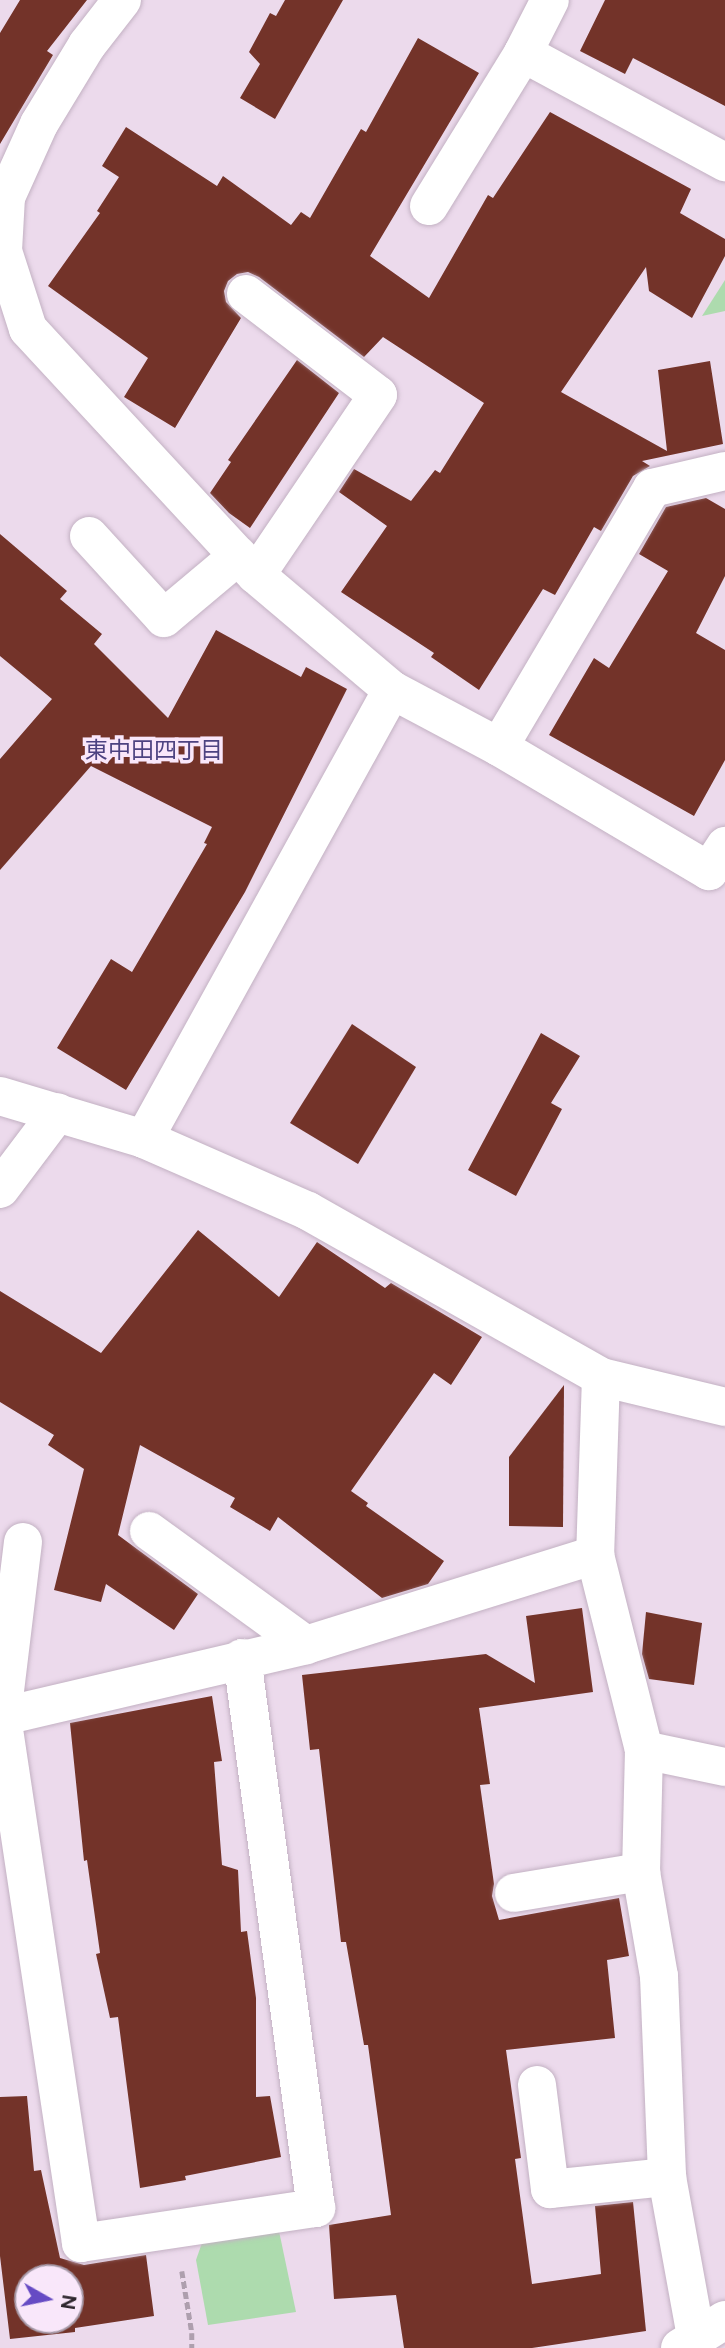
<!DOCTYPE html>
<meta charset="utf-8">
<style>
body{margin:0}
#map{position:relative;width:725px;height:2348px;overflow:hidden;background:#ecdaec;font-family:Figtree,"Noto Sans JP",sans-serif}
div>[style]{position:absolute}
.green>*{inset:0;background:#addbae}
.building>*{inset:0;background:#733329}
.path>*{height:4.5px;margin-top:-2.25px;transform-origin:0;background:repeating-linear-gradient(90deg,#ae9fae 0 7px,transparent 0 10.5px)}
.roads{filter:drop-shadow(0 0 2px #c3b1c3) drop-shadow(0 0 2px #c3b1c3)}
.minor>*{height:38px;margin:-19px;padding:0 19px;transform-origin:19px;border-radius:19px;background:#fff}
span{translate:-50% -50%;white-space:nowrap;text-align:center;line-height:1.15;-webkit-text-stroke:7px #f9e7fa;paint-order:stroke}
.neighbourhood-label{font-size:23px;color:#4d4381}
.north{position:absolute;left:14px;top:2264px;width:70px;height:70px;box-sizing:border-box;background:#f9e7fa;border:2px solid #a79aa8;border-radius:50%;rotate:99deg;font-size:19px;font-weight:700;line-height:28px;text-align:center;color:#2d262d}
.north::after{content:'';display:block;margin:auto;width:24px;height:32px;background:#664bc4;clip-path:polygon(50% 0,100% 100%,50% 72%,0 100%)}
</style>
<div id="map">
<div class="green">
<div style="clip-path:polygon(725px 280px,725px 311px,702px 316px)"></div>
<div style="clip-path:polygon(279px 2231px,296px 2312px,208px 2325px,196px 2260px,203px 2240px)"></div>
</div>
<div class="building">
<div style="clip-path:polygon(20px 0,87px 0,47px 51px,53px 55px,0 144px,0 33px)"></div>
<div style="clip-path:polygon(285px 0,343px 0,275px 119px,240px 98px,260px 64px,249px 52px,270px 13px,276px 16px)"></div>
<div style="clip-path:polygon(605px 0,725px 0,725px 106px,633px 58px,625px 74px,580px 51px)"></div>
<div style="clip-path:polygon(418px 38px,479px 73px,370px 256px,429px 298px,488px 195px,493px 198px,550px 112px,691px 189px,680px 213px,725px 239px,725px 256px,692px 318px,649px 291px,646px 267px,561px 392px,667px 451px,658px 370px,710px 361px,723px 444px,642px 461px,650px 466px,633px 476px,601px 531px,594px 527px,555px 595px,543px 589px,479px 690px,431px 657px,434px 653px,341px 592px,387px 526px,339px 492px,354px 469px,411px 501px,435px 470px,440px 473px,484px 403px,383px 337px,364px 357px,259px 277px,248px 272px,237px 274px,228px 281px,224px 291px,226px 302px,241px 318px,175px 428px,124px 397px,148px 358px,48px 286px,100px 213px,97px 211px,119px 177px,102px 166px,126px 127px,217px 186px,223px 176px,291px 225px,301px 212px,310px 218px,361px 129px,366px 132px)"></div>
<div style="clip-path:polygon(297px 360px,339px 393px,250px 528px,229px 513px,210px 493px,231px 462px,228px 460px)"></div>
<div style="clip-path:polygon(706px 498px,725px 509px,725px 576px,696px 633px,725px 650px,725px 760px,694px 816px,549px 735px,594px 658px,609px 668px,668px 571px,639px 554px,666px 507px)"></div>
<div style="clip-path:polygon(0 534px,67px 591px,60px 599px,102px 634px,94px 644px,168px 718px,216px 630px,301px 677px,306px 667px,347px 689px,245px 892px,126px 1090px,57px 1048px,111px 959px,132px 972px,207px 844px,204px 843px,212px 827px,91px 766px,0 870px,0 759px,52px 699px,0 656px)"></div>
<div style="clip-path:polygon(352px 1024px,416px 1067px,358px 1164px,290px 1123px)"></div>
<div style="clip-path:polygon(541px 1033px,580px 1056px,551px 1103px,562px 1109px,516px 1196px,468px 1170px)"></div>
<div style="clip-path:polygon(198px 1230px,279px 1297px,317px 1242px,385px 1288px,391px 1283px,482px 1337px,451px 1385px,434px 1373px,351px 1491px,368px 1503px,366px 1506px,444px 1561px,428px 1584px,382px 1598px,278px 1517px,270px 1531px,230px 1507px,235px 1498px,140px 1445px,118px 1535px,198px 1594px,174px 1630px,106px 1584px,101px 1602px,54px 1590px,84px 1469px,48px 1445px,54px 1435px,0 1402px,0 1291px,101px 1353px)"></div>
<div style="clip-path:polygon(564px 1385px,563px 1527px,509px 1526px,509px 1457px)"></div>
<div style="clip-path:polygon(582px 1608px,593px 1692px,479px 1708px,490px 1784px,480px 1785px,494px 1884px,492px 1896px,499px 1920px,619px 1898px,629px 1956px,607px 1960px,615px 2038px,506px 2050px,521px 2158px,515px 2159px,532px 2284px,601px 2274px,595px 2206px,633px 2202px,646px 2331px,532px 2348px,404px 2348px,396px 2295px,334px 2299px,329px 2225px,391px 2215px,368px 2045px,364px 2045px,346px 1942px,341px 1942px,319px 1749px,310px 1750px,302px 1675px,486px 1654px,535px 1683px,526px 1616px)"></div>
<div style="clip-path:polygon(646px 1612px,702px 1623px,694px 1685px,649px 1679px,642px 1654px)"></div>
<div style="clip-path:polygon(212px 1696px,222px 1761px,214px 1762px,222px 1865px,238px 1870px,241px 1932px,247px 1931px,256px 1998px,256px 2097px,270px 2096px,281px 2157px,185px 2176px,186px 2180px,140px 2188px,118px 2017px,110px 2018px,96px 1954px,100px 1953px,87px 1860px,84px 1861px,70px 1723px)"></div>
<div style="clip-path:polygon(evenodd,27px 2096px,34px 2171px,41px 2170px,60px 2258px,84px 2265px,146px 2255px,154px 2316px,75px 2328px,75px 2332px,10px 2339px,0 2256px,0 2097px,27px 2096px,28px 2278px,70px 2278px,70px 2320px,28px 2320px,28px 2278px)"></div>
</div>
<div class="path">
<div style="left:182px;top:2271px;width:63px;rotate:80.8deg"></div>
<div style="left:192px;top:2333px;width:15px;rotate:90deg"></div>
</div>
<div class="roads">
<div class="minor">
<div style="left:122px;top:0;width:57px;rotate:127.9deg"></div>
<div style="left:87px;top:45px;width:92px;rotate:121.3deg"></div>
<div style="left:39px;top:124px;width:80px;rotate:114.3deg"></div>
<div style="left:6px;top:197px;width:54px;rotate:93.2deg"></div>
<div style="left:3px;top:251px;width:82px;rotate:72.2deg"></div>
<div style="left:28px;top:329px;width:335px;rotate:47.2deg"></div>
<div style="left:256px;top:575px;width:178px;rotate:40.2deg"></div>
<div style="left:392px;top:690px;width:121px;rotate:28deg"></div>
<div style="left:499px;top:747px;width:244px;rotate:30.6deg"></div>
<div style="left:709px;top:871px;width:30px;rotate:-57deg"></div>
<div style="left:523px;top:53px;width:230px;rotate:28.4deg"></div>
<div style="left:429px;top:206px;width:180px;rotate:-58.4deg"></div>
<div style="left:523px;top:53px;width:59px;rotate:-63deg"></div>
<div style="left:246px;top:294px;width:166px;rotate:37.4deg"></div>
<div style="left:378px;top:395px;width:217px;rotate:124.1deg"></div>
<div style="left:89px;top:536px;width:111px;rotate:47.6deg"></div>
<div style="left:164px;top:618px;width:97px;rotate:-40deg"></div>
<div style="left:499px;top:747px;width:301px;rotate:-59.4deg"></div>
<div style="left:652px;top:488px;width:75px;rotate:-13.1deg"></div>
<div style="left:0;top:1096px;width:150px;rotate:16.6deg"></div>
<div style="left:144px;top:1139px;width:179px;rotate:23.7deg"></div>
<div style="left:308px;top:1211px;width:337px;rotate:29.5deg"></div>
<div style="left:601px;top:1377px;width:128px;rotate:13.6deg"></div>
<div style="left:144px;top:1139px;width:513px;rotate:-61.09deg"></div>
<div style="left:0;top:1189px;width:96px;rotate:-53deg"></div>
<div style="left:601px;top:1377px;width:178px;rotate:91.9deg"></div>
<div style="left:595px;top:1555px;width:201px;rotate:75.9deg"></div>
<div style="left:644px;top:1750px;width:122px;rotate:91.4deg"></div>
<div style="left:641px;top:1872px;width:106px;rotate:80.2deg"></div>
<div style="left:659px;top:1976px;width:201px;rotate:87.7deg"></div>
<div style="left:667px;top:2177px;width:163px;rotate:79.7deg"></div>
<div style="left:149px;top:1531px;width:194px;rotate:36deg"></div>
<div style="left:23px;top:1542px;width:175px;rotate:96.9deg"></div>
<div style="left:2px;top:1716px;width:533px;rotate:81.47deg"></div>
<div style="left:81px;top:2243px;width:238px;rotate:-8.5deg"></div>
<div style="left:316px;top:2208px;width:555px;rotate:-97.66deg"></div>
<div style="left:0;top:1717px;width:314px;rotate:-13.2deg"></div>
<div style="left:306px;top:1645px;width:303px;rotate:-17.3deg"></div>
<div style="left:644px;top:1750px;width:83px;rotate:11.9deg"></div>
<div style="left:514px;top:1893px;width:129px;rotate:-9.4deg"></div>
<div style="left:537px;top:2085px;width:105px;rotate:82.9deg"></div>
<div style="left:550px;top:2189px;width:118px;rotate:-5.9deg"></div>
<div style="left:680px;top:2348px;width:53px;rotate:-31.9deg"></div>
</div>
</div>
<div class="neighbourhood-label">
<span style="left:154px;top:750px">東中田四丁目</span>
</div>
<div class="north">N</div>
</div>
